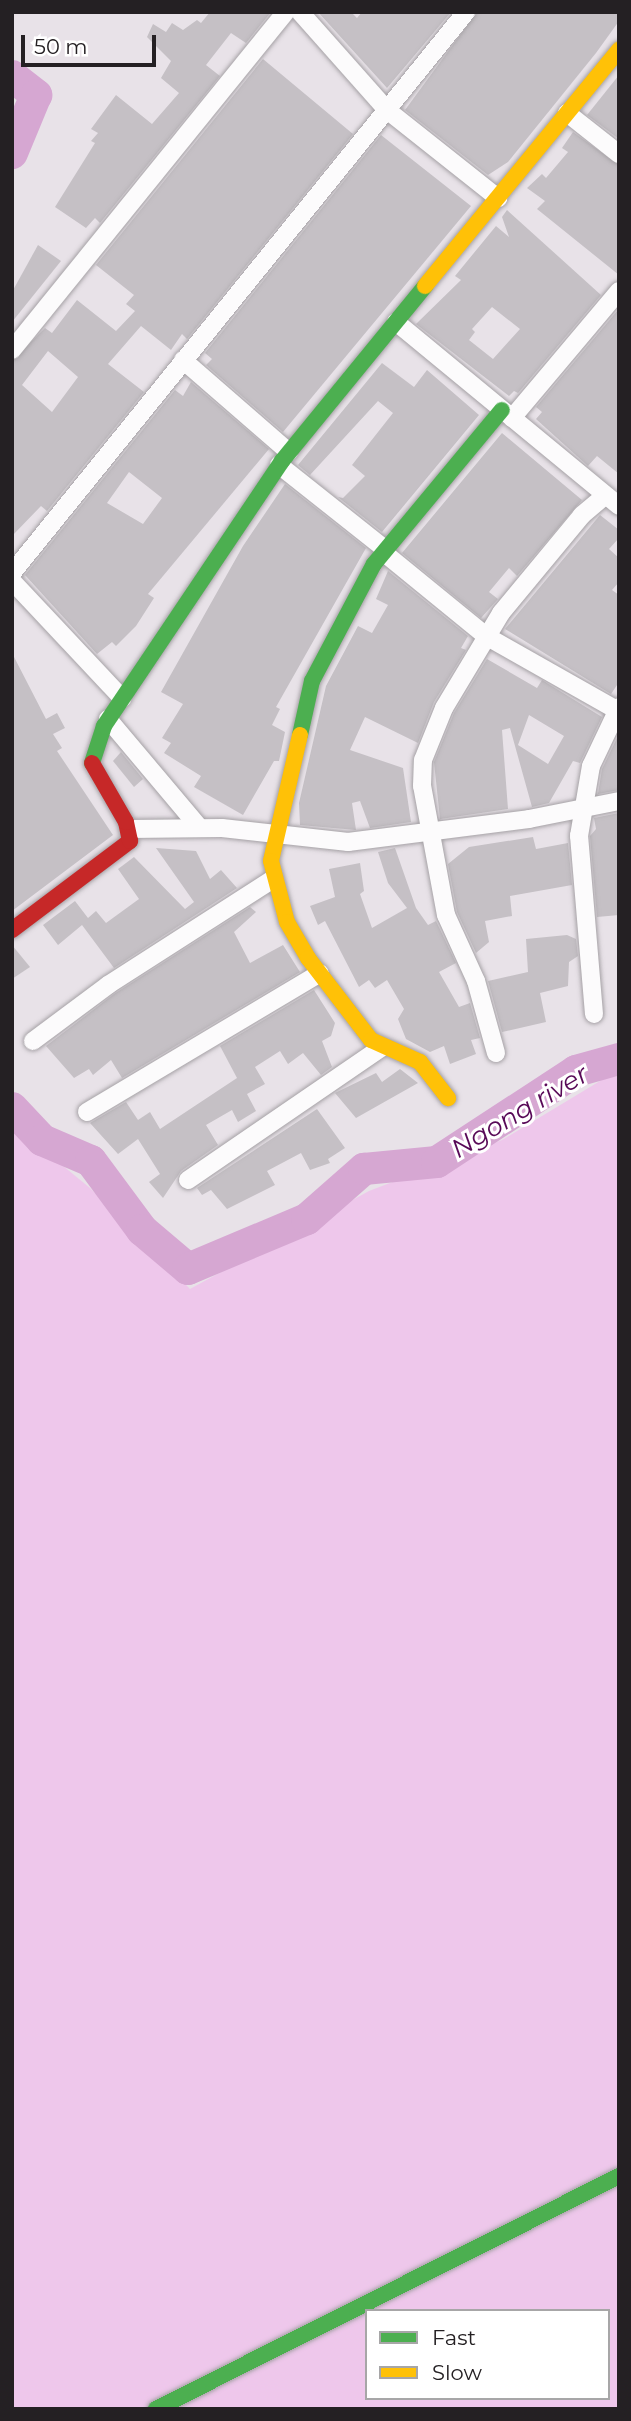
<!DOCTYPE html>
<style>
body{margin:0}
#map{position:relative;width:631px;height:2421px;overflow:hidden;background:#e8e2e8;font-family:Montserrat,sans-serif}
div>[style]{position:absolute}
.green>*{inset:0;background:#eec7eb}
.river>*{height:32px;margin:-16px;padding:0 16px;transform-origin:16px;border-radius:16px;background:#d6a7d2}
.building>*{inset:0;background:#c5c0c5}
.roads{filter:drop-shadow(0 0 2px #a5a1a5) drop-shadow(0 0 2px #a5a1a5)}
.street>*{height:18px;margin:-9px;padding:0 9px;transform-origin:9px;border-radius:9px;background:#fcfbfc}
.fast>*{height:16px;margin:-8px;padding:0 8px;transform-origin:8px;border-radius:8px;background:#4caf50}
.slow>*{height:16px;margin:-8px;padding:0 8px;transform-origin:8px;border-radius:8px;background:#ffc107}
.jam>*{height:16px;margin:-8px;padding:0 8px;transform-origin:8px;border-radius:8px;background:#c62828}
span{translate:-50% -50%;white-space:nowrap;text-align:center;line-height:1.15;-webkit-text-stroke:6px #fff;paint-order:stroke}
.water-label{font-size:26px;color:#580957;font-style:italic}
.frame{position:absolute;inset:0;border:14px solid #242023;pointer-events:none}
.legend{position:absolute;left:365px;top:2309px;width:245px;height:91px;box-sizing:border-box;background:#fff;border:2px solid #a7a6a7;margin:0;padding:9px 12px;list-style:none;font-size:21px;color:#242023}
.legend li{display:flex;align-items:center;gap:14px;height:35px}
.legend b{width:35px;border:2px solid #a7a6a7}
.scale{position:absolute;left:21px;top:35px;width:135px;height:32px;box-sizing:border-box;border:4px solid #242023;border-top:0;padding-left:9px;font-size:21px;line-height:24px;white-space:nowrap;color:#242023;-webkit-text-stroke:5px #fff;paint-order:stroke}
</style>
<div id="map">
<div class="green">
<div style="clip-path:polygon(evenodd,619px 1076px,619px 2409px,12px 2409px,12px 1124px,90px 1188px,190px 1289px,369px 1191px,502px 1140px,605px 1078px,619px 1076px,367px 2311px,608px 2311px,608px 2398px,367px 2398px,367px 2311px)"></div>
</div>
<div class="river">
<div style="left:12px;top:76px;width:31px;rotate:38deg"></div>
<div style="left:36px;top:95px;width:63px;rotate:112.5deg"></div>
<div style="left:12px;top:1108px;width:44px;rotate:46.8deg"></div>
<div style="left:42px;top:1140px;width:53px;rotate:23.2deg"></div>
<div style="left:91px;top:1161px;width:86px;rotate:53.5deg"></div>
<div style="left:142px;top:1230px;width:60px;rotate:40.3deg"></div>
<div style="left:188px;top:1269px;width:129px;rotate:-22.8deg"></div>
<div style="left:307px;top:1219px;width:76px;rotate:-41.3deg"></div>
<div style="left:364px;top:1169px;width:73px;rotate:-5.5deg"></div>
<div style="left:437px;top:1162px;width:166px;rotate:-33.2deg"></div>
<div style="left:576px;top:1071px;width:45px;rotate:-15.6deg"></div>
</div>
<div class="building">
<div style="clip-path:polygon(210px 12px,271px 12px,246px 43px,231px 33px,206px 65px,220px 76px,100px 223px,95px 218px,86px 228px,55px 207px,95px 143px,91px 141px,98px 133px,91px 129px,116px 95px,152px 124px,179px 93px,161px 78px,171px 61px,147px 37px,153px 24px,166px 32px,172px 23px,183px 30px,197px 20px,201px 23px)"></div>
<div style="clip-path:polygon(318px 12px,351px 12px,357px 18px,362px 12px,451px 12px,387px 88px)"></div>
<div style="clip-path:polygon(477px 12px,619px 12px,619px 21px,596px 53px,508px 162px,488px 175px,405px 110px)"></div>
<div style="clip-path:polygon(evenodd,263px 59px,353px 134px,187px 339px,182px 334px,171px 350px,141px 326px,108px 364px,144px 392px,47px 511px,41px 506px,12px 536px,12px 361px,45px 328px,52px 333px,77px 300px,116px 331px,135px 311px,126px 304px,134px 295px,96px 265px,263px 59px,48px 351px,78px 377px,52px 412px,22px 385px,48px 351px)"></div>
<div style="clip-path:polygon(619px 75px,619px 139px,587px 115px)"></div>
<div style="clip-path:polygon(573px 132px,619px 165px,619px 275px,537px 209px,545px 201px,527px 188px,542px 174px,546px 178px,568px 152px,562px 148px)"></div>
<div style="clip-path:polygon(381px 135px,471px 206px,283px 432px,206px 365px,212px 359px,205px 353px)"></div>
<div style="clip-path:polygon(evenodd,507px 210px,601px 295px,518px 393px,514px 391px,509px 396px,416px 324px,461px 280px,455px 276px,496px 226px,509px 237px,502px 217px,507px 210px,492px 307px,520px 329px,493px 359px,469px 340px,475px 332px,472px 329px,492px 307px)"></div>
<div style="clip-path:polygon(38px 245px,61px 261px,12px 322px,12px 292px)"></div>
<div style="clip-path:polygon(618px 310px,619px 311px,619px 474px,597px 456px,588px 466px,536px 419px,542px 412px,536px 407px)"></div>
<div style="clip-path:polygon(382px 363px,414px 387px,427px 370px,479px 415px,382px 532px,338px 497px,343px 498px,365px 476px,352px 465px,393px 413px,378px 401px,310px 475px,298px 465px)"></div>
<div style="clip-path:polygon(evenodd,191px 382px,269px 449px,148px 594px,154px 598px,136px 626px,116px 646px,112px 642px,97px 654px,25px 575px,175px 390px,183px 396px,191px 382px,129px 472px,162px 498px,143px 524px,107px 503px,129px 472px)"></div>
<div style="clip-path:polygon(502px 433px,582px 500px,517px 576px,509px 568px,489px 592px,498px 599px,481px 618px,402px 553px)"></div>
<div style="clip-path:polygon(285px 484px,366px 548px,276px 707px,280px 709px,272px 725px,285px 732px,279px 761px,274px 761px,243px 815px,194px 787px,201px 776px,164px 753px,171px 743px,162px 738px,183px 704px,161px 692px,243px 546px)"></div>
<div style="clip-path:polygon(600px 515px,619px 530px,619px 538px,609px 549px,619px 558px,619px 582px,612px 590px,619px 595px,619px 682px,611px 694px,505px 629px)"></div>
<div style="clip-path:polygon(388px 571px,468px 636px,461px 648px,466px 650px,434px 702px,418px 743px,365px 717px,350px 750px,403px 768px,411px 822px,370px 828px,360px 801px,352px 803px,356px 830px,300px 825px,299px 803px,326px 686px,358px 626px,372px 633px,388px 605px,376px 599px)"></div>
<div style="clip-path:polygon(12px 653px,46px 719px,57px 713px,65px 728px,53px 734px,62px 748px,57px 751px,113px 835px,12px 911px)"></div>
<div style="clip-path:polygon(evenodd,487px 659px,537px 688px,542px 680px,602px 717px,580px 763px,573px 761px,549px 803px,532px 807px,510px 728px,502px 730px,508px 809px,440px 819px,434px 762px,454px 713px,487px 659px,529px 715px,564px 736px,548px 764px,518px 745px,529px 715px)"></div>
<div style="clip-path:polygon(619px 734px,619px 790px,598px 794px,602px 769px)"></div>
<div style="clip-path:polygon(121px 752px,143px 779px,134px 787px,113px 761px)"></div>
<div style="clip-path:polygon(619px 813px,619px 915px,597px 917px,590px 836px,596px 829px,594px 818px)"></div>
<div style="clip-path:polygon(533px 837px,536px 849px,568px 843px,572px 885px,510px 896px,512px 916px,485px 921px,489px 942px,476px 953px,457px 912px,448px 864px,469px 847px)"></div>
<div style="clip-path:polygon(156px 848px,196px 851px,210px 879px,221px 870px,237px 888px,114px 968px,82px 925px,58px 945px,43px 925px,75px 901px,88px 918px,96px 911px,106px 923px,139px 899px,118px 869px,134px 857px,185px 909px,194px 902px)"></div>
<div style="clip-path:polygon(395px 848px,416px 908px,428px 925px,436px 921px,456px 963px,439px 972px,459px 1007px,470px 1003px,480px 1038px,471px 1040px,476px 1054px,450px 1064px,444px 1046px,430px 1052px,406px 1039px,398px 1019px,404px 1009px,387px 980px,375px 988px,369px 980px,359px 987px,325px 921px,318px 925px,310px 906px,335px 897px,329px 869px,360px 863px,364px 891px,360px 894px,372px 928px,407px 908px,388px 883px,378px 852px)"></div>
<div style="clip-path:polygon(250px 907px,256px 912px,234px 932px,250px 963px,283px 945px,300px 972px,122px 1078px,111px 1060px,93px 1075px,89px 1069px,74px 1078px,46px 1046px,114px 994px)"></div>
<div style="clip-path:polygon(567px 935px,576px 939px,578px 956px,569px 962px,568px 986px,540px 993px,546px 1022px,502px 1032px,488px 981px,528px 972px,526px 939px)"></div>
<div style="clip-path:polygon(12px 945px,30px 967px,12px 979px)"></div>
<div style="clip-path:polygon(314px 990px,335px 1023px,331px 1036px,322px 1041px,332px 1067px,321px 1075px,303px 1053px,288px 1064px,280px 1051px,255px 1067px,265px 1084px,247px 1094px,256px 1111px,238px 1122px,232px 1110px,206px 1125px,218px 1145px,181px 1171px,163px 1198px,149px 1182px,160px 1174px,138px 1139px,118px 1154px,90px 1123px,126px 1102px,138px 1120px,150px 1112px,160px 1129px,237px 1078px,220px 1046px)"></div>
<div style="clip-path:polygon(400px 1069px,418px 1083px,356px 1118px,335px 1093px,376px 1073px,382px 1082px)"></div>
<div style="clip-path:polygon(317px 1109px,345px 1148px,328px 1159px,330px 1163px,310px 1170px,301px 1153px,267px 1171px,275px 1185px,227px 1209px,211px 1190px,202px 1195px,197px 1188px)"></div>
</div>
<div class="roads">
<div class="street">
<div style="left:300px;top:12px;width:131px;rotate:48.4deg"></div>
<div style="left:387px;top:110px;width:142px;rotate:38.4deg"></div>
<div style="left:567px;top:113px;width:66px;rotate:38.3deg"></div>
<div style="left:396px;top:322px;width:289px;rotate:39.5deg"></div>
<div style="left:12px;top:350px;width:435px;rotate:-51deg"></div>
<div style="left:183px;top:360px;width:140px;rotate:41deg"></div>
<div style="left:512px;top:418px;width:166px;rotate:-49.9deg"></div>
<div style="left:279px;top:465px;width:135px;rotate:38.4deg"></div>
<div style="left:383px;top:552px;width:133px;rotate:39.2deg"></div>
<div style="left:486px;top:636px;width:150px;rotate:29.5deg"></div>
<div style="left:12px;top:573px;width:722px;rotate:-51.02deg"></div>
<div style="left:12px;top:581px;width:161px;rotate:46.8deg"></div>
<div style="left:108px;top:719px;width:141px;rotate:49.9deg"></div>
<div style="left:129px;top:829px;width:93px;rotate:-0.6deg"></div>
<div style="left:222px;top:828px;width:127px;rotate:6.3deg"></div>
<div style="left:348px;top:842px;width:182px;rotate:-7.2deg"></div>
<div style="left:529px;top:819px;width:92px;rotate:-11.3deg"></div>
<div style="left:594px;top:1014px;width:179px;rotate:-94.8deg"></div>
<div style="left:579px;top:836px;width:71px;rotate:-80.3deg"></div>
<div style="left:591px;top:766px;width:65px;rotate:-64.6deg"></div>
<div style="left:33px;top:1041px;width:94px;rotate:-36.7deg"></div>
<div style="left:108px;top:985px;width:196px;rotate:-32.7deg"></div>
<div style="left:496px;top:1053px;width:75px;rotate:-105.5deg"></div>
<div style="left:476px;top:981px;width:72px;rotate:-114.4deg"></div>
<div style="left:446px;top:915px;width:131px;rotate:-100.5deg"></div>
<div style="left:422px;top:786px;width:26px;rotate:-88deg"></div>
<div style="left:423px;top:760px;width:56px;rotate:-68deg"></div>
<div style="left:444px;top:708px;width:111px;rotate:-59deg"></div>
<div style="left:501px;top:613px;width:127px;rotate:-50.4deg"></div>
<div style="left:582px;top:515px;width:30px;rotate:-40deg"></div>
<div style="left:87px;top:1112px;width:271px;rotate:-30.8deg"></div>
<div style="left:188px;top:1180px;width:235px;rotate:-34.4deg"></div>
</div>
<div class="fast">
<div style="left:300px;top:735px;width:55px;rotate:-77.5deg"></div>
<div style="left:312px;top:681px;width:132px;rotate:-62.1deg"></div>
<div style="left:374px;top:564px;width:200px;rotate:-50.3deg"></div>
<div style="left:92px;top:763px;width:39px;rotate:-72deg"></div>
<div style="left:104px;top:726px;width:319px;rotate:-56.1deg"></div>
<div style="left:282px;top:461px;width:226px;rotate:-50.7deg"></div>
<div style="left:156px;top:2409px;width:518px;rotate:-26.71deg"></div>
</div>
<div class="slow">
<div style="left:425px;top:286px;width:306px;rotate:-50.6deg"></div>
<div style="left:300px;top:735px;width:129px;rotate:103deg"></div>
<div style="left:271px;top:861px;width:63px;rotate:75.3deg"></div>
<div style="left:287px;top:922px;width:42px;rotate:59.7deg"></div>
<div style="left:308px;top:958px;width:103px;rotate:52.5deg"></div>
<div style="left:371px;top:1040px;width:54px;rotate:24.2deg"></div>
<div style="left:420px;top:1062px;width:46px;rotate:52.1deg"></div>
</div>
<div class="jam">
<div style="left:12px;top:930px;width:148px;rotate:-37deg"></div>
<div style="left:130px;top:841px;width:19px;rotate:-102deg"></div>
<div style="left:126px;top:822px;width:68px;rotate:-120deg"></div>
</div>
</div>
<div class="water-label">
<span style="left:520px;top:1112px;rotate:-31deg">Ngong river</span>
</div>
<div class="frame"></div>
<ul class="legend">
<li><b style="height:9px;background:#4caf50"></b>Fast</li>
<li><b style="height:9px;background:#ffc107"></b>Slow</li>
</ul>
<div class="scale">50 m</div>
</div>
